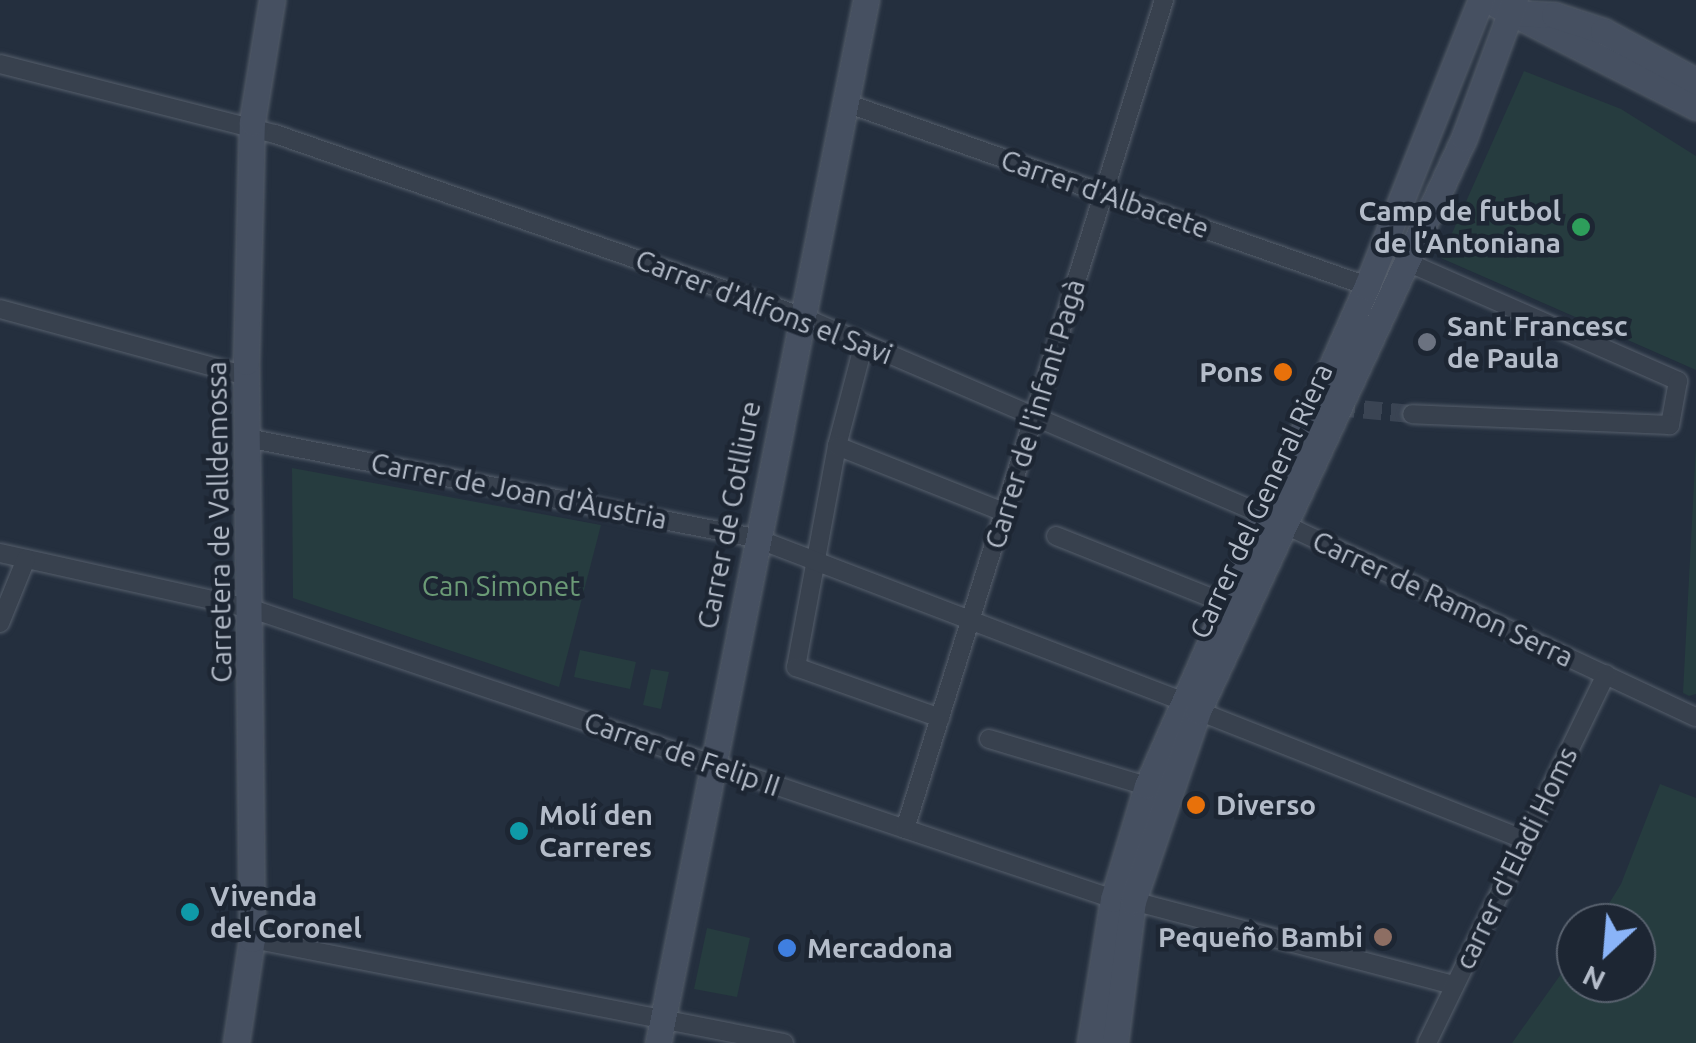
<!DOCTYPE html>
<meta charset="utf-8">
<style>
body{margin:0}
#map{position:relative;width:1696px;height:1043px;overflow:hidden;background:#242f3e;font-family:Ubuntu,sans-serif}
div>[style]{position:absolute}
.green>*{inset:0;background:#263c3f}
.street-tunnel>*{height:18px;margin-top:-9px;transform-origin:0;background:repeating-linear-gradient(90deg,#3a4453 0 18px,transparent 0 27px)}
.roads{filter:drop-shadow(0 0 2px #565f6c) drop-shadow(0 0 2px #565f6c)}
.street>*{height:18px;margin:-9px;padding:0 9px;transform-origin:9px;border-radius:9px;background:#38414e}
.secondary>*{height:25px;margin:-12.5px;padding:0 12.5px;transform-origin:12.5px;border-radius:12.5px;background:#465061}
.dots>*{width:28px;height:28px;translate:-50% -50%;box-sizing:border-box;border:5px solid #1d2633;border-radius:50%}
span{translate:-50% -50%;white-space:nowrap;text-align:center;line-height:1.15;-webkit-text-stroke:9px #1d2633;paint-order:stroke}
.street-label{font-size:28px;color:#b4bcc9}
.poi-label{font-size:28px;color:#b4bcc9;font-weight:700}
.right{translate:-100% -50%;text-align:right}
.left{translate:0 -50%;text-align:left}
.park-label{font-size:28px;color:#6b9a76}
.north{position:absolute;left:1556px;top:903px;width:100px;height:100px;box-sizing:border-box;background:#1d2633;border:2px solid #59626f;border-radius:50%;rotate:206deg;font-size:28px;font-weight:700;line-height:40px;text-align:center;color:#b4bcc9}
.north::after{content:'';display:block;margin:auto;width:35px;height:45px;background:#8ab4f8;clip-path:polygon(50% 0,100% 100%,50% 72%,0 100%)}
</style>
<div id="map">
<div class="green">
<div style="clip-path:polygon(1524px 71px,1621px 109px,1696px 156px,1696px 370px,1441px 258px)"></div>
<div style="clip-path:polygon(1696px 445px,1696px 694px,1689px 696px,1683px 693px)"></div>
<div style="clip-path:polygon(292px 468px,601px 525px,559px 687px,293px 598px)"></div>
<div style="clip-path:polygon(580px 650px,636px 662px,630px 689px,574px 677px)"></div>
<div style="clip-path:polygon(651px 669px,669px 672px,661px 709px,643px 705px)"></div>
<div style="clip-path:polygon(1660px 784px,1696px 798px,1696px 1043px,1512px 1043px,1576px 953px,1576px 983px,1636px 983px,1636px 923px,1597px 923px,1621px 884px)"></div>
<div style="clip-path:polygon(707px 928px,750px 938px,737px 997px,694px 989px)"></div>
</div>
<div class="street-tunnel">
<div style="left:1337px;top:407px;width:75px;rotate:5.3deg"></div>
</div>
<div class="roads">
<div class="street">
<div style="left:0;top:64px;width:284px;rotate:14.3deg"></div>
<div style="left:275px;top:134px;width:553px;rotate:19.09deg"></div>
<div style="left:798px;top:315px;width:507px;rotate:23.23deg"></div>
<div style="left:1264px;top:515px;width:477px;rotate:25.1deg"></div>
<div style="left:843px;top:102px;width:555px;rotate:19.35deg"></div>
<div style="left:1407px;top:262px;width:296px;rotate:23.7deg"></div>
<div style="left:1678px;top:381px;width:45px;rotate:100.3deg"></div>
<div style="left:1670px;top:425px;width:258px;rotate:-177.6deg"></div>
<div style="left:0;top:309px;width:256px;rotate:15.2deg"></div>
<div style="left:864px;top:343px;width:106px;rotate:104.7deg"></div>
<div style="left:837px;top:446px;width:225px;rotate:100.5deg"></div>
<div style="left:796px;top:667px;width:153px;rotate:19.5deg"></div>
<div style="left:247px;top:438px;width:518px;rotate:11.14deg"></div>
<div style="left:755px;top:538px;width:456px;rotate:20.9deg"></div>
<div style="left:837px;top:446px;width:180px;rotate:21.6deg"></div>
<div style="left:1056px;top:536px;width:181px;rotate:21.7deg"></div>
<div style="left:0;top:553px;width:258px;rotate:12.5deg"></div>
<div style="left:252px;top:609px;width:909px;rotate:18.61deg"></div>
<div style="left:0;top:623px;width:69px;rotate:-67.9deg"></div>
<div style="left:1198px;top:711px;width:352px;rotate:21.5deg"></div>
<div style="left:989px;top:739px;width:165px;rotate:16.6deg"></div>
<div style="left:905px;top:829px;width:869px;rotate:-72.65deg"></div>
<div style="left:1133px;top:901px;width:332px;rotate:14.7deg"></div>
<div style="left:252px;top:939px;width:542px;rotate:11.06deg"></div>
<div style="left:1427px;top:1043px;width:410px;rotate:-64.1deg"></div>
</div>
<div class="secondary">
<div style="left:1497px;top:5px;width:224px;rotate:27.1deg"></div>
<div style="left:1515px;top:13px;width:39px;rotate:3deg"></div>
<div style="left:1554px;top:15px;width:52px;rotate:18.1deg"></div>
<div style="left:1603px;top:31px;width:106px;rotate:28.3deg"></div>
<div style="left:236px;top:1043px;width:105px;rotate:-81.3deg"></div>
<div style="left:252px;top:939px;width:577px;rotate:-90.6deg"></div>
<div style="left:246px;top:362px;width:240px;rotate:-88.6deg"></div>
<div style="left:252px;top:122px;width:124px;rotate:-80.7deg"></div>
<div style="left:658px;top:1043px;width:1064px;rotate:-78.72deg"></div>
<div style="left:1090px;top:1043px;width:146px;rotate:-80.9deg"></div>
<div style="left:1113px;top:899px;width:118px;rotate:-73.3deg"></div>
<div style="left:1147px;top:786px;width:546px;rotate:-66.25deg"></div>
<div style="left:1367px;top:286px;width:308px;rotate:-68.3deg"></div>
<div style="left:1115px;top:1043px;width:143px;rotate:-82.8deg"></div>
<div style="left:1133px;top:901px;width:201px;rotate:-71.1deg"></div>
<div style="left:1198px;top:711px;width:632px;rotate:-65.1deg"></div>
<div style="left:1464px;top:138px;width:147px;rotate:-69.7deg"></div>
</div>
</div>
<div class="dots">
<div style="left:1581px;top:227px;background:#2e9e5b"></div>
<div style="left:1427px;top:342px;background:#6b7280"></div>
<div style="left:1283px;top:372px;background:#e8710a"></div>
<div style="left:1196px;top:805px;background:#e8710a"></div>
<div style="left:519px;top:831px;background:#0f9aa8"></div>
<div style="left:190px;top:912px;background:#0f9aa8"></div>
<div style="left:1383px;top:937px;background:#8d6e63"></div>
<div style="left:787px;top:948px;background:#3f7fe0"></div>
</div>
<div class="street-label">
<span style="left:1105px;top:194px;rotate:19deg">Carrer d'Albacete</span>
<span style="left:764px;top:307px;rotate:21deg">Carrer d'Alfons el Savi</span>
<span style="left:1035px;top:414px;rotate:-73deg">Carrer de l'infant Pagà</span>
<span style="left:519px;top:491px;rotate:11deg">Carrer de Joan d'Àustria</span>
<span style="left:1261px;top:501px;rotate:-65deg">Carrer del General Riera</span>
<span style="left:729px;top:515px;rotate:-79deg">Carrer de Cotlliure</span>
<span style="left:219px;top:522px;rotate:-91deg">Carretera de Valldemossa</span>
<span style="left:1443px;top:599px;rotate:25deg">Carrer de Ramon Serra</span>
<span style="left:682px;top:754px;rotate:19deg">Carrer de Felip II</span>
<span style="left:1516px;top:858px;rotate:-64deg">carrer d'Eladi Homs</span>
</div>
<div class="poi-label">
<span class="right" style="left:1561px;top:227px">Camp de futbol<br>de l’Antoniana</span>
<span class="left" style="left:1447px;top:342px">Sant Francesc<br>de Paula</span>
<span class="right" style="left:1263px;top:372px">Pons</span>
<span class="left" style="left:1216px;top:805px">Diverso</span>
<span class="left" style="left:539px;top:831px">Molí den<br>Carreres</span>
<span class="left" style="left:210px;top:912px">Vivenda<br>del Coronel</span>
<span class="right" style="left:1363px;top:937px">Pequeño Bambi</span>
<span class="left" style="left:807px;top:948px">Mercadona</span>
</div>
<div class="park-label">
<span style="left:501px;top:586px">Can Simonet</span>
</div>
<div class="north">N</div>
</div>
